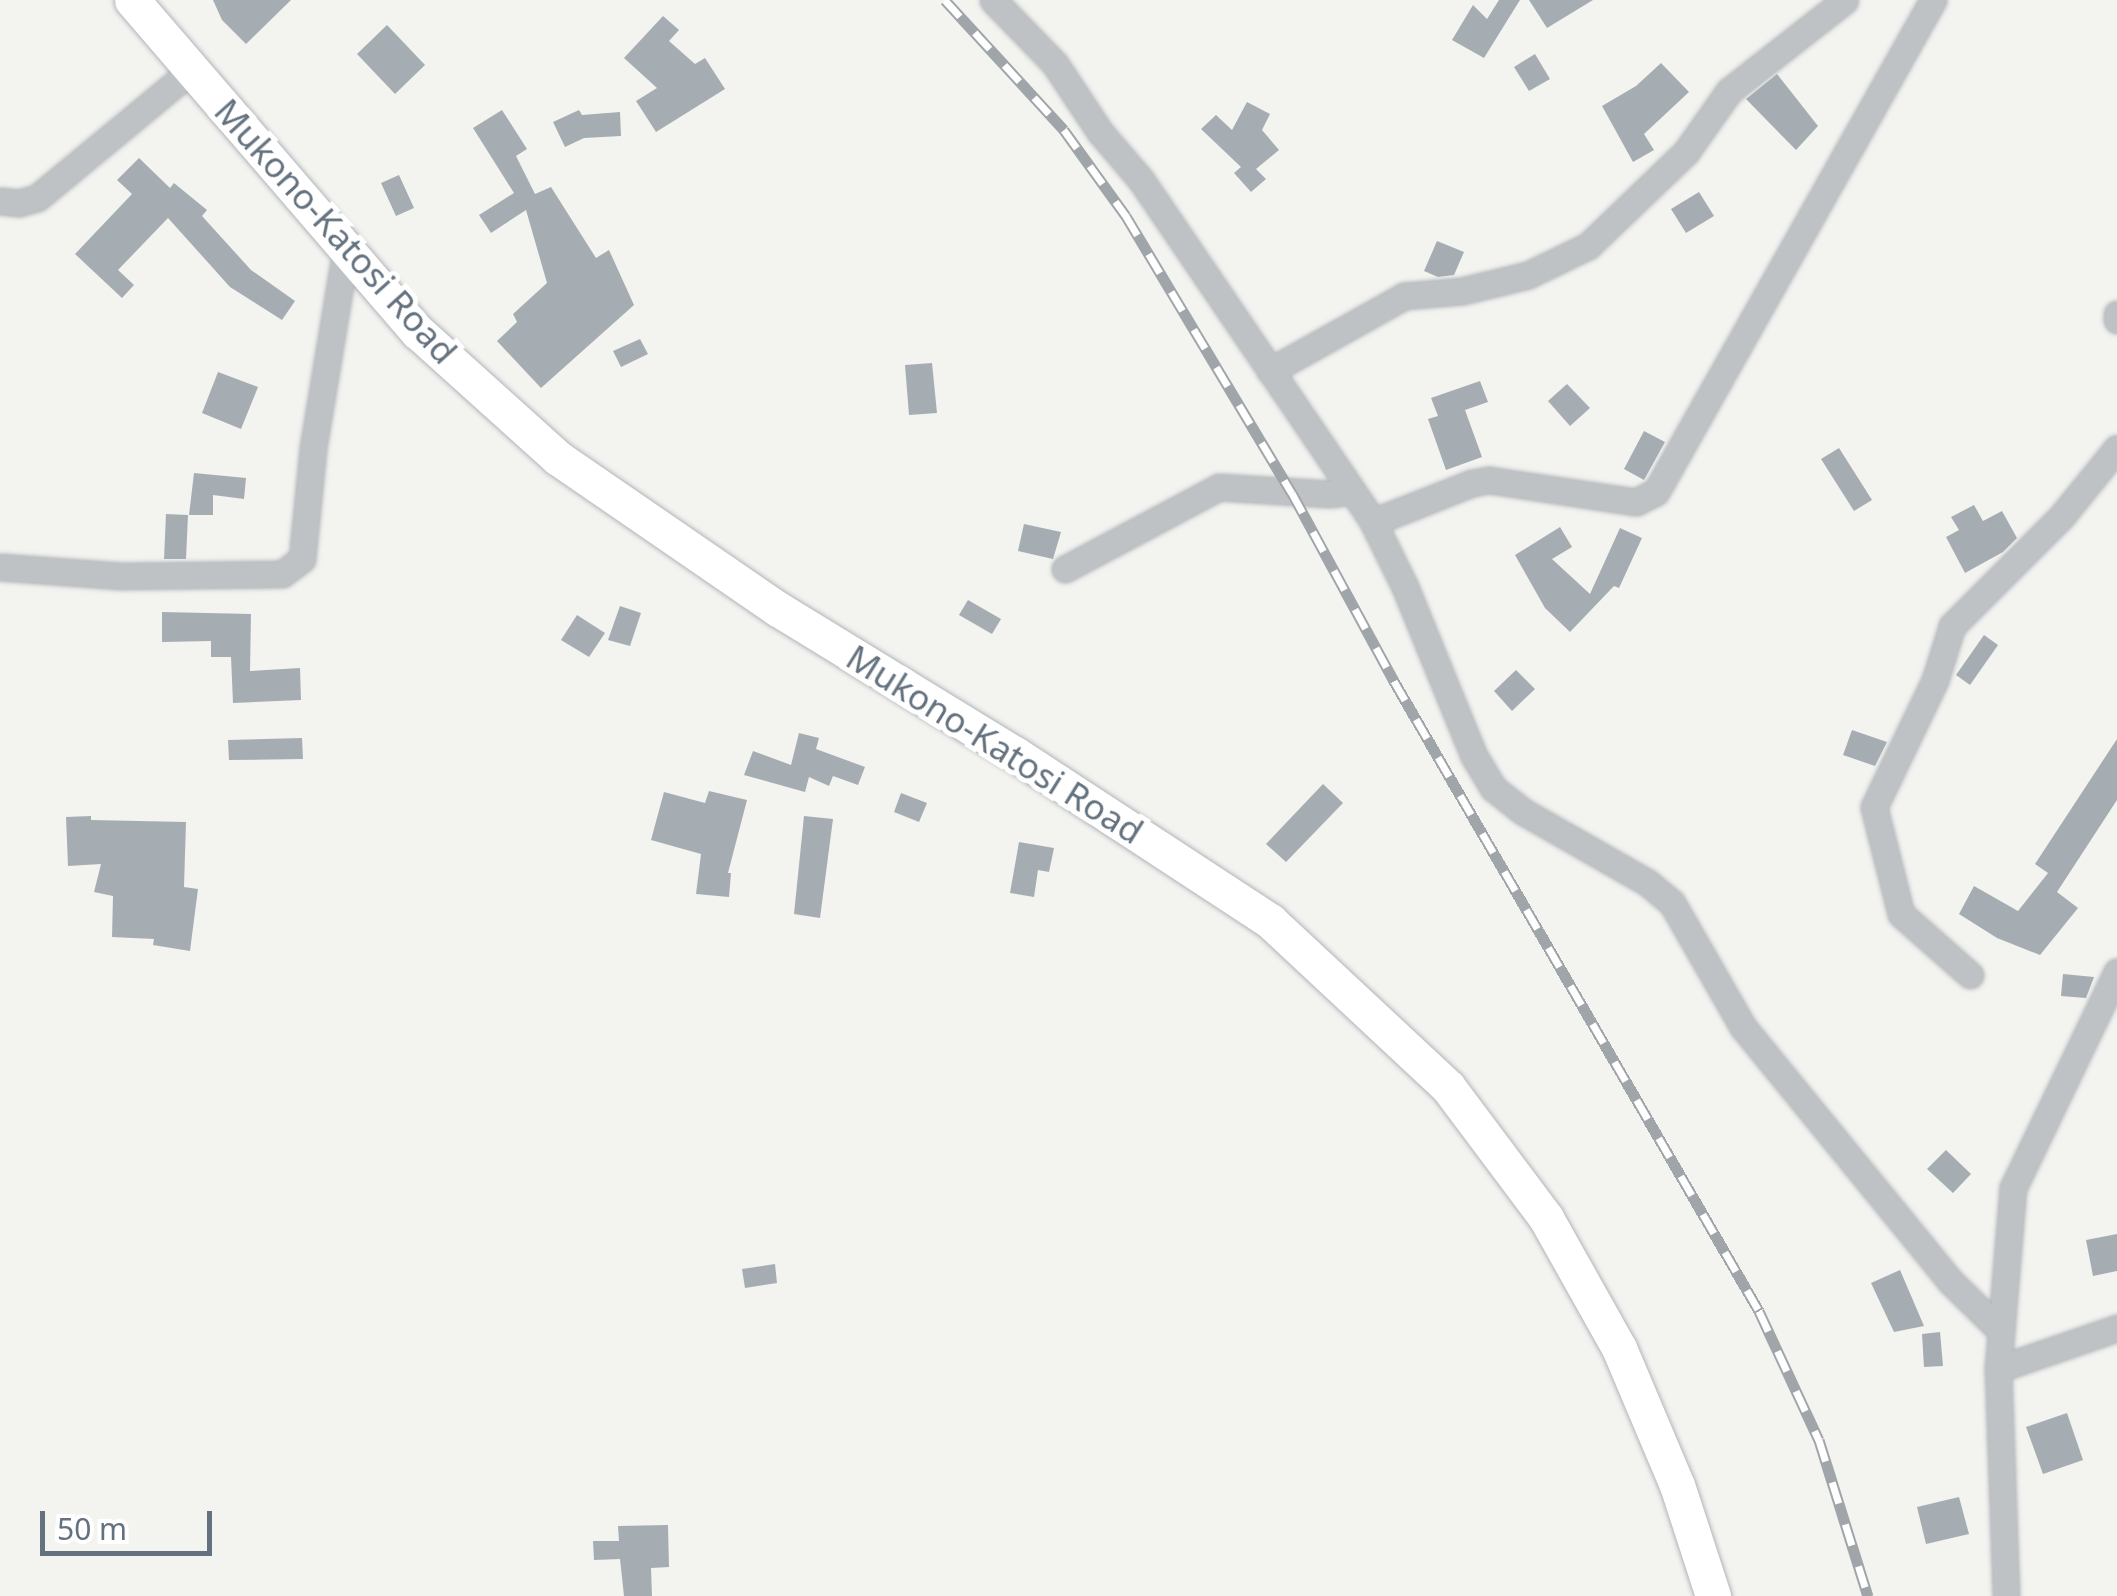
<!DOCTYPE html>
<style>
body{margin:0}
#map{position:relative;width:2117px;height:1596px;overflow:hidden;background:#f3f3f0;font-family:"Noto Sans",sans-serif}
div>[style]{position:absolute}
.building>*{inset:0;background:#a6adb2}
.roads{filter:drop-shadow(0 0 2px #b1b5b9) drop-shadow(0 0 2px #b1b5b9)}
.street>*{height:25px;margin:-12.5px;padding:0 12.5px;transform-origin:12.5px;border-radius:12.5px;background:#bec2c5}
.secondary>*{height:35px;margin:-17.5px;padding:0 17.5px;transform-origin:17.5px;border-radius:17.5px;background:#fff}
.rail>*{height:11px;margin-top:-5.5px;transform-origin:0;background:repeating-linear-gradient(90deg,#fff 0 22px,#a0a5aa 0 44px);box-sizing:border-box;border-block:2px solid #a0a5aa}
span{translate:-50% -50%;white-space:nowrap;text-align:center;line-height:1.15;-webkit-text-stroke:10px #fff;paint-order:stroke}
.street-label{font-size:35px;color:#64727f}
.scale{position:absolute;left:40px;top:1511px;width:172px;height:45px;box-sizing:border-box;border:5px solid #64727f;border-top:0;padding-left:12px;font-size:30px;line-height:35px;white-space:nowrap;color:#64727f;-webkit-text-stroke:8px #fff;paint-order:stroke}
</style>
<div id="map">
<div class="building">
<div style="clip-path:polygon(213px 0,291px 0,246px 44px,222px 20px)"></div>
<div style="clip-path:polygon(1499px 0,1520px 0,1484px 58px,1452px 40px,1473px 5px,1487px 19px)"></div>
<div style="clip-path:polygon(1529px 0,1593px 0,1547px 28px)"></div>
<div style="clip-path:polygon(663px 16px,679px 30px,669px 41px,695px 64px,705px 58px,725px 89px,656px 132px,636px 101px,657px 88px,624px 58px)"></div>
<div style="clip-path:polygon(387px 25px,425px 65px,395px 94px,357px 54px)"></div>
<div style="clip-path:polygon(1535px 54px,1550px 79px,1529px 91px,1514px 67px)"></div>
<div style="clip-path:polygon(1661px 63px,1689px 92px,1644px 134px,1654px 150px,1633px 162px,1602px 106px,1636px 86px)"></div>
<div style="clip-path:polygon(1777px 74px,1818px 126px,1796px 150px,1746px 99px)"></div>
<div style="clip-path:polygon(1247px 102px,1270px 114px,1262px 130px,1279px 150px,1256px 169px,1266px 179px,1251px 192px,1234px 173px,1241px 167px,1201px 129px,1216px 115px,1232px 130px)"></div>
<div style="clip-path:polygon(502px 110px,527px 149px,516px 156px,535px 194px,551px 187px,596px 258px,609px 250px,634px 305px,541px 388px,497px 341px,517px 322px,513px 314px,547px 283px,526px 210px,491px 233px,479px 215px,514px 193px,473px 128px)"></div>
<div style="clip-path:polygon(579px 110px,582px 115px,620px 112px,621px 136px,584px 138px,565px 147px,553px 122px)"></div>
<div style="clip-path:polygon(139px 158px,170px 188px,174px 183px,207px 210px,202px 216px,251px 270px,295px 301px,282px 320px,230px 287px,168px 218px,118px 270px,134px 285px,122px 298px,75px 254px,132px 194px,117px 180px)"></div>
<div style="clip-path:polygon(399px 175px,414px 208px,396px 216px,381px 183px)"></div>
<div style="clip-path:polygon(1699px 192px,1714px 216px,1686px 233px,1671px 209px)"></div>
<div style="clip-path:polygon(1437px 241px,1464px 252px,1454px 275px,1438px 277px,1424px 271px)"></div>
<div style="clip-path:polygon(640px 339px,648px 354px,621px 367px,613px 351px)"></div>
<div style="clip-path:polygon(932px 363px,937px 413px,909px 415px,905px 365px)"></div>
<div style="clip-path:polygon(218px 372px,258px 387px,241px 429px,202px 413px)"></div>
<div style="clip-path:polygon(1480px 381px,1488px 402px,1465px 410px,1482px 457px,1446px 470px,1428px 419px,1438px 416px,1431px 398px)"></div>
<div style="clip-path:polygon(1567px 384px,1590px 408px,1570px 426px,1548px 401px)"></div>
<div style="clip-path:polygon(1644px 431px,1665px 442px,1644px 480px,1624px 469px)"></div>
<div style="clip-path:polygon(1839px 448px,1872px 500px,1854px 511px,1821px 459px)"></div>
<div style="clip-path:polygon(194px 473px,246px 478px,244px 499px,213px 495px,213px 515px,189px 515px)"></div>
<div style="clip-path:polygon(1974px 505px,1983px 521px,2002px 511px,2017px 538px,2003px 552px,1965px 573px,1946px 537px,1959px 530px,1951px 517px)"></div>
<div style="clip-path:polygon(166px 514px,188px 515px,186px 559px,164px 559px)"></div>
<div style="clip-path:polygon(1024px 524px,1061px 532px,1053px 559px,1018px 551px)"></div>
<div style="clip-path:polygon(1560px 527px,1572px 547px,1552px 559px,1590px 594px,1620px 528px,1642px 538px,1619px 588px,1614px 586px,1570px 632px,1545px 608px,1515px 555px)"></div>
<div style="clip-path:polygon(968px 600px,1001px 619px,992px 634px,959px 615px)"></div>
<div style="clip-path:polygon(620px 606px,641px 613px,630px 646px,608px 640px)"></div>
<div style="clip-path:polygon(162px 612px,251px 614px,250px 671px,300px 668px,301px 700px,233px 703px,231px 657px,211px 657px,211px 641px,162px 642px)"></div>
<div style="clip-path:polygon(577px 615px,605px 633px,589px 657px,561px 640px)"></div>
<div style="clip-path:polygon(1984px 635px,1998px 645px,1970px 685px,1956px 675px)"></div>
<div style="clip-path:polygon(1516px 670px,1535px 689px,1512px 711px,1494px 691px)"></div>
<div style="clip-path:polygon(1852px 730px,1887px 742px,1875px 766px,1843px 755px)"></div>
<div style="clip-path:polygon(799px 733px,819px 738px,816px 749px,865px 767px,858px 785px,833px 776px,829px 786px,809px 777px,805px 792px,744px 775px,753px 751px,791px 765px)"></div>
<div style="clip-path:polygon(302px 738px,303px 759px,229px 760px,228px 740px)"></div>
<div style="clip-path:polygon(2117px 739px,2117px 800px,2057px 892px,2078px 908px,2040px 955px,1997px 938px,1959px 914px,1974px 886px,2018px 911px,2048px 873px,2035px 864px)"></div>
<div style="clip-path:polygon(1323px 784px,1343px 803px,1286px 862px,1266px 844px)"></div>
<div style="clip-path:polygon(709px 791px,747px 800px,728px 873px,731px 873px,729px 897px,696px 894px,701px 854px,651px 840px,664px 792px,705px 803px)"></div>
<div style="clip-path:polygon(901px 793px,927px 803px,919px 822px,894px 812px)"></div>
<div style="clip-path:polygon(91px 816px,91px 820px,186px 822px,184px 887px,198px 889px,190px 951px,153px 945px,154px 939px,112px 937px,113px 896px,94px 892px,101px 864px,68px 866px,66px 817px)"></div>
<div style="clip-path:polygon(804px 816px,833px 819px,820px 918px,794px 914px)"></div>
<div style="clip-path:polygon(1019px 842px,1054px 848px,1049px 872px,1038px 870px,1034px 897px,1010px 893px)"></div>
<div style="clip-path:polygon(2063px 974px,2094px 977px,2086px 998px,2061px 996px)"></div>
<div style="clip-path:polygon(1946px 1150px,1971px 1174px,1953px 1193px,1927px 1169px)"></div>
<div style="clip-path:polygon(2117px 1234px,2117px 1271px,2093px 1276px,2086px 1240px)"></div>
<div style="clip-path:polygon(775px 1264px,777px 1283px,745px 1288px,742px 1269px)"></div>
<div style="clip-path:polygon(1900px 1270px,1924px 1326px,1894px 1332px,1871px 1283px)"></div>
<div style="clip-path:polygon(1940px 1332px,1943px 1366px,1924px 1367px,1922px 1334px)"></div>
<div style="clip-path:polygon(2067px 1413px,2083px 1460px,2043px 1474px,2026px 1427px)"></div>
<div style="clip-path:polygon(1959px 1497px,1969px 1534px,1926px 1544px,1917px 1507px)"></div>
<div style="clip-path:polygon(668px 1525px,669px 1567px,651px 1568px,652px 1596px,624px 1596px,620px 1559px,594px 1560px,593px 1541px,619px 1541px,618px 1526px)"></div>
</div>
<div class="roads">
<div class="street">
<div style="left:993px;top:0;width:89px;rotate:45.9deg"></div>
<div style="left:1055px;top:64px;width:82px;rotate:56.5deg"></div>
<div style="left:1100px;top:132px;width:63px;rotate:49.5deg"></div>
<div style="left:1141px;top:180px;width:413px;rotate:55.8deg"></div>
<div style="left:1373px;top:522px;width:72px;rotate:63.8deg"></div>
<div style="left:1405px;top:587px;width:183px;rotate:67.8deg"></div>
<div style="left:1474px;top:756px;width:37px;rotate:59deg"></div>
<div style="left:1493px;top:788px;width:37px;rotate:38deg"></div>
<div style="left:1522px;top:811px;width:145px;rotate:29.7deg"></div>
<div style="left:1648px;top:883px;width:31px;rotate:40deg"></div>
<div style="left:1672px;top:903px;width:143px;rotate:60.2deg"></div>
<div style="left:1743px;top:1027px;width:328px;rotate:50.8deg"></div>
<div style="left:1950px;top:1281px;width:69px;rotate:44.4deg"></div>
<div style="left:0;top:201px;width:19px;rotate:6deg"></div>
<div style="left:19px;top:203px;width:19px;rotate:-16deg"></div>
<div style="left:37px;top:198px;width:201px;rotate:-39.6deg"></div>
<div style="left:2117px;top:314px;width:6px;rotate:90deg"></div>
<div style="left:1270px;top:371px;width:154px;rotate:-29.2deg"></div>
<div style="left:1404px;top:296px;width:58px;rotate:-4.9deg"></div>
<div style="left:1462px;top:291px;width:68px;rotate:-13.6deg"></div>
<div style="left:1528px;top:275px;width:67px;rotate:-25.8deg"></div>
<div style="left:1588px;top:246px;width:136px;rotate:-43.8deg"></div>
<div style="left:1686px;top:152px;width:75px;rotate:-54.8deg"></div>
<div style="left:1729px;top:91px;width:147px;rotate:-38.1deg"></div>
<div style="left:1373px;top:522px;width:106px;rotate:-21.5deg"></div>
<div style="left:1472px;top:483px;width:17px;rotate:-10deg"></div>
<div style="left:1489px;top:480px;width:149px;rotate:8.5deg"></div>
<div style="left:1636px;top:502px;width:22px;rotate:-27deg"></div>
<div style="left:1656px;top:492px;width:565px;rotate:-60.62deg"></div>
<div style="left:0;top:567px;width:121px;rotate:4.3deg"></div>
<div style="left:121px;top:576px;width:161px;rotate:-0.7deg"></div>
<div style="left:282px;top:574px;width:25px;rotate:-37deg"></div>
<div style="left:302px;top:559px;width:112px;rotate:-84.3deg"></div>
<div style="left:313px;top:448px;width:203px;rotate:-80.6deg"></div>
<div style="left:1065px;top:569px;width:174px;rotate:-28deg"></div>
<div style="left:1219px;top:487px;width:111px;rotate:3.6deg"></div>
<div style="left:1330px;top:494px;width:21px;rotate:-8deg"></div>
<div style="left:1970px;top:975px;width:92px;rotate:-138.5deg"></div>
<div style="left:1901px;top:914px;width:110px;rotate:-104.2deg"></div>
<div style="left:1874px;top:807px;width:141px;rotate:-64.3deg"></div>
<div style="left:1935px;top:680px;width:57px;rotate:-72.5deg"></div>
<div style="left:1952px;top:626px;width:156px;rotate:-45deg"></div>
<div style="left:2062px;top:516px;width:87px;rotate:-51deg"></div>
<div style="left:1998px;top:1369px;width:126px;rotate:-19deg"></div>
<div style="left:2006px;top:1596px;width:227px;rotate:-92deg"></div>
<div style="left:1998px;top:1369px;width:182px;rotate:-85.3deg"></div>
<div style="left:2013px;top:1188px;width:240px;rotate:-64.3deg"></div>
</div>
<div class="secondary">
<div style="left:132px;top:0;width:438px;rotate:49.3deg"></div>
<div style="left:418px;top:332px;width:188px;rotate:42deg"></div>
<div style="left:558px;top:458px;width:267px;rotate:34.5deg"></div>
<div style="left:778px;top:609px;width:278px;rotate:31.5deg"></div>
<div style="left:1015px;top:754px;width:305px;rotate:33.2deg"></div>
<div style="left:1270px;top:921px;width:243px;rotate:43deg"></div>
<div style="left:1448px;top:1087px;width:164px;rotate:53.2deg"></div>
<div style="left:1546px;top:1218px;width:149px;rotate:60.7deg"></div>
<div style="left:1619px;top:1348px;width:149px;rotate:67.1deg"></div>
<div style="left:1677px;top:1485px;width:117px;rotate:72deg"></div>
</div>
</div>
<div class="rail">
<div style="left:945px;top:0;width:176px;rotate:47.5deg"></div>
<div style="left:1064px;top:130px;width:106px;rotate:54.2deg"></div>
<div style="left:1126px;top:216px;width:323px;rotate:59.1deg"></div>
<div style="left:1292px;top:493px;width:214px;rotate:61.5deg"></div>
<div style="left:1394px;top:681px;width:728px;rotate:59.91deg"></div>
<div style="left:1759px;top:1311px;width:142px;rotate:65.1deg"></div>
<div style="left:1819px;top:1440px;width:164px;rotate:72.6deg"></div>
</div>
<div class="street-label">
<span style="left:336px;top:231px;rotate:48deg">Mukono-Katosi Road</span>
<span style="left:995px;top:744px;rotate:32deg">Mukono-Katosi Road</span>
</div>
<div class="scale">50 m</div>
</div>
